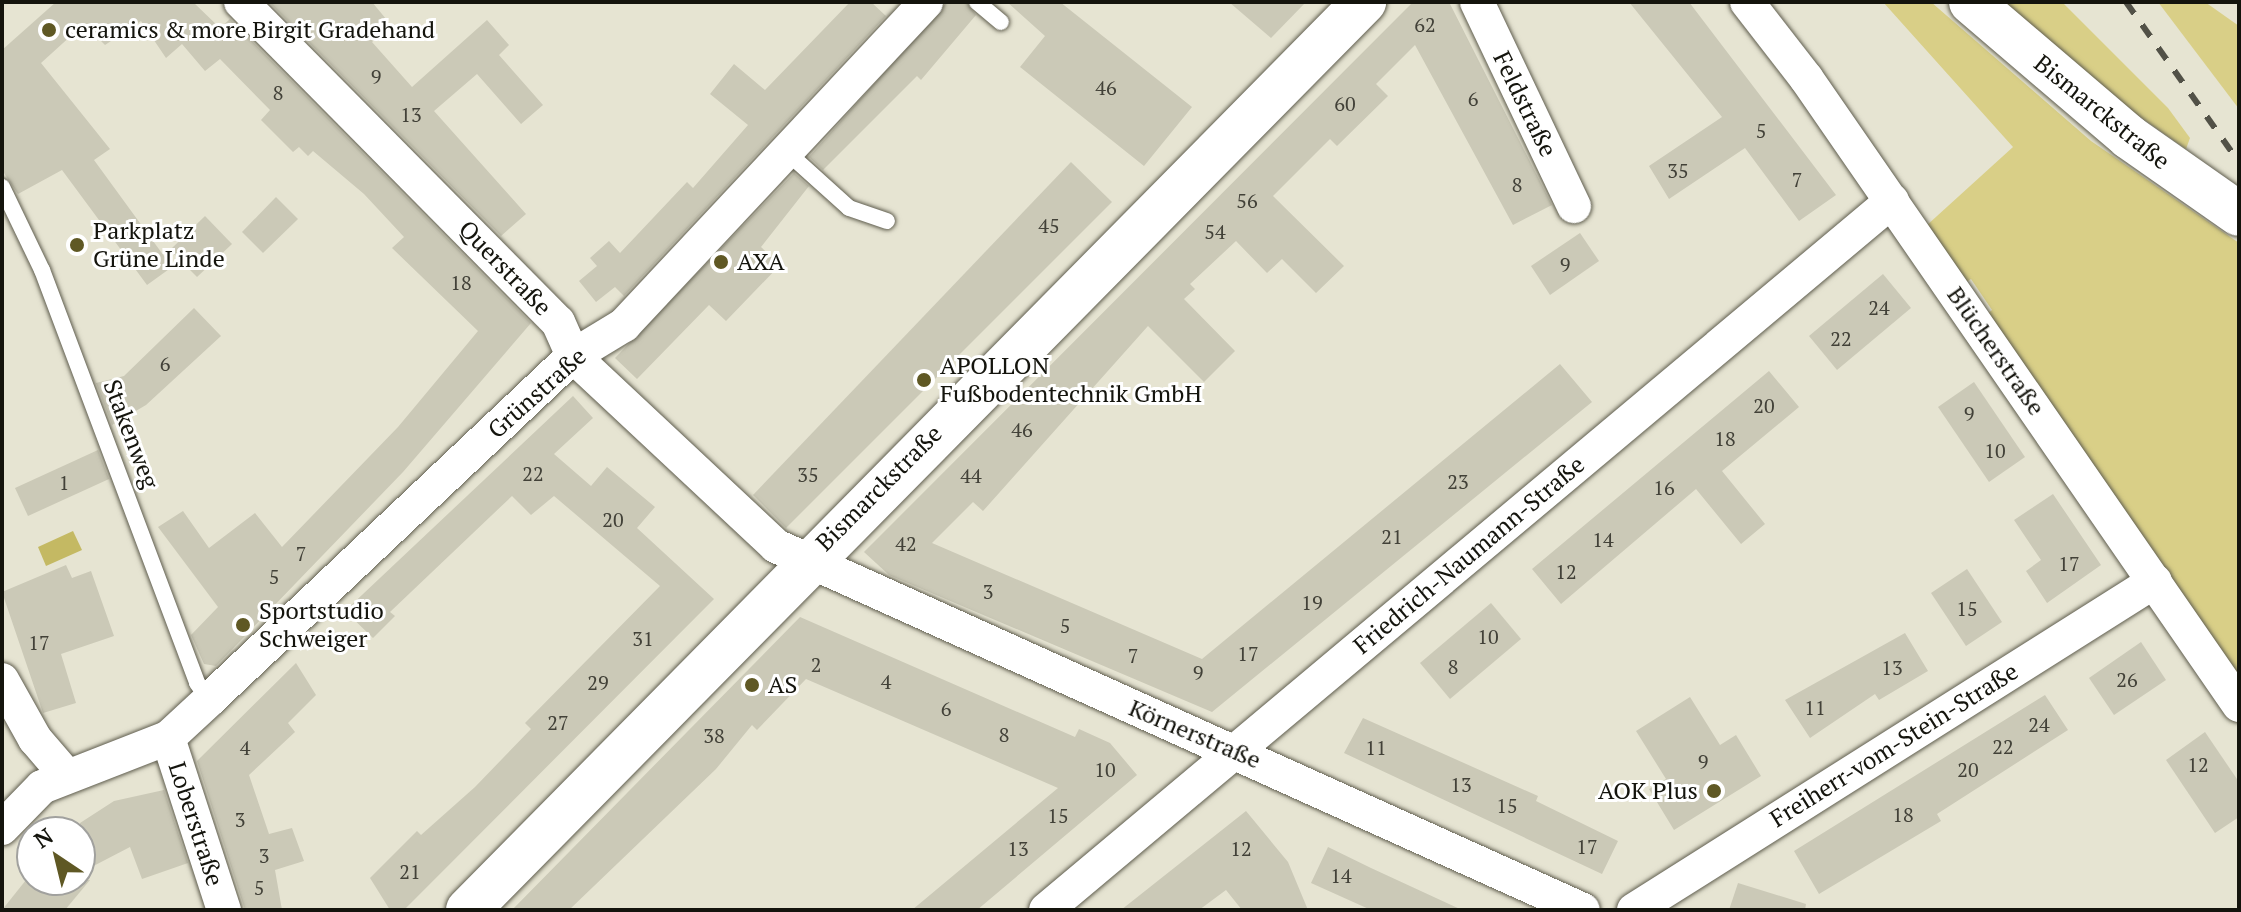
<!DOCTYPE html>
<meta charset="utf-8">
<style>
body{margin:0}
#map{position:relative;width:2241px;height:912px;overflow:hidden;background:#e6e4d2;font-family:"PT Serif",serif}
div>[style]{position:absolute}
.green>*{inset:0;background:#d9cf87}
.water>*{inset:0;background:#c4b963}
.building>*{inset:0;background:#cbc9b7}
.roads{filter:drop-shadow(0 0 2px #5f5d4e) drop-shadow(0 0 2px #5f5d4e)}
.lane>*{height:16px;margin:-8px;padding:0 8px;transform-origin:8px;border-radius:8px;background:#fff}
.street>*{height:34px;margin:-17px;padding:0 17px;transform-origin:17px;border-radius:17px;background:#fff}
.secondary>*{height:44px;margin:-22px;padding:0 22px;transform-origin:22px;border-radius:22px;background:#fff}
.rail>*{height:6px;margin-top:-3px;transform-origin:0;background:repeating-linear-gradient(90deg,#525147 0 14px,transparent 0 28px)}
.dots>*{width:22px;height:22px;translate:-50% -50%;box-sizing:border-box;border:4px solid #fff;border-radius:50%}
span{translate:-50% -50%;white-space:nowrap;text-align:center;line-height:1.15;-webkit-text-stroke:6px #fff;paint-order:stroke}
.number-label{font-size:20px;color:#424138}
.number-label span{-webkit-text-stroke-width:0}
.poi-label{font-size:24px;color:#14140d}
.left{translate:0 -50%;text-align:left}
.right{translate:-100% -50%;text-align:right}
.street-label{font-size:24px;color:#14140d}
.frame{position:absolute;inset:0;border:4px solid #14140d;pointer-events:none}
.north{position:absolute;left:16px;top:816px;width:80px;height:80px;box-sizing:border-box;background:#fff;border:2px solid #a1a19e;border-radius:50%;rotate:325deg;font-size:22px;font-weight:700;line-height:32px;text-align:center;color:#14140d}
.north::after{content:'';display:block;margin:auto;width:28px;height:36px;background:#5f5824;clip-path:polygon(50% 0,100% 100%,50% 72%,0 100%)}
</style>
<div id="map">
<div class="green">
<div style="clip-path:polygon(1883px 2px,1931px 2px,2091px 141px,2239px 243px,2239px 684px,1985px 316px,1992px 310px,1971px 279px,1963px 284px,1926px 226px,2013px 147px)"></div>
<div style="clip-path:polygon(2002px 2px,2062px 2px,2168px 108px,2190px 138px,2186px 149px,2126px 107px)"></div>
<div style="clip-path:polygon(2158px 2px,2205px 2px,2239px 26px,2239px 109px)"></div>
</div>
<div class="water">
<div style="clip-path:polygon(73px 531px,82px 550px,46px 566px,38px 547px)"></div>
</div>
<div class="building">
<div style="clip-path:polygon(56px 2px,193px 2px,220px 28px,230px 19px,531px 323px,403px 472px,216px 666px,204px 664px,191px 635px,218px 607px,158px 527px,183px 511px,209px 548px,255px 513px,282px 547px,398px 427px,478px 331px,392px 248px,404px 237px,364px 194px,313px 151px,308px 156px,299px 147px,293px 152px,261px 120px,270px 110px,220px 59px,205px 71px,182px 44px,166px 58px,141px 21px,105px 45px,84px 24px,41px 63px,110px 149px,94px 160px,172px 267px,147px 285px,62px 170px,18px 194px,2px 170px,2px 50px)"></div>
<div style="clip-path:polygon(269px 2px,372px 2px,391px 25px,372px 42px,412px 87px,487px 20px,509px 45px,499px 55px,543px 105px,521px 124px,477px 74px,434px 111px,526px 214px,501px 236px)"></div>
<div style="clip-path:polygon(850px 2px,871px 2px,886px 16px,624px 296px,615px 287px,596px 302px,579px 281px,597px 266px,590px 258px,609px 241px,620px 253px,687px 182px,693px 188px,748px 125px,710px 94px,734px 64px,765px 90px)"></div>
<div style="clip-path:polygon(947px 2px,966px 2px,976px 15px,921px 80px,917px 76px,823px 170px,809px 157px)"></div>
<div style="clip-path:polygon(1007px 2px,1060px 2px,1192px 107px,1144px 166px,1020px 67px,1045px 36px)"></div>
<div style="clip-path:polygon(1229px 2px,1306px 2px,1271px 38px)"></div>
<div style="clip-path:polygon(1413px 2px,1449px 2px,1552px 205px,1513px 225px,1415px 45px,1376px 84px,1388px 96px,1337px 146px,1330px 139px,1273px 196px,1344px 266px,1316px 293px,1282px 259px,1267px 273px,1236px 241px,1190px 284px,1195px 289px,1184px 299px,1235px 351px,1204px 382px,1148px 326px,983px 511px,973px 502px,932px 543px,1202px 659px,1560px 364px,1592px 402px,1212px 712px,889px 575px,864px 552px)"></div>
<div style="clip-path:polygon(1629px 2px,1689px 2px,1836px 195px,1799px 221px,1745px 148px,1669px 199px,1649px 166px,1722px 117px)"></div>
<div style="clip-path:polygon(1071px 162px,1112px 202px,786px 528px,753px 495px)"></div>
<div style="clip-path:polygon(794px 173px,809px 186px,761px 247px,780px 265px,726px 321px,709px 305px,637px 379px,615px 358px)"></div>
<div style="clip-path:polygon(276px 197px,298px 219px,263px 253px,242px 232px)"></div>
<div style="clip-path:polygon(205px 216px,232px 244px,197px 277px,170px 250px)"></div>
<div style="clip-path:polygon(1580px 233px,1599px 261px,1550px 295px,1531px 266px)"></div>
<div style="clip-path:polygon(1883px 274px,1911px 308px,1837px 370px,1809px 336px)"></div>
<div style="clip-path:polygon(194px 308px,221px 336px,146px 405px,112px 425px,96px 383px,124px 376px)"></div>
<div style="clip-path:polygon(1769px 371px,1799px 407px,1722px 471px,1765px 524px,1741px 544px,1696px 489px,1561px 604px,1532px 569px)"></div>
<div style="clip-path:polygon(1974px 382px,2025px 457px,1989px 482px,1938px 407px)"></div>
<div style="clip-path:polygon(573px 396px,593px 418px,554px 454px,591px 486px,607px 467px,655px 507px,637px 528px,714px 599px,404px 910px,390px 910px,370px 878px,417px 831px,421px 835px,475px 787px,531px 729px,525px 723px,660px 586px,554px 496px,531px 515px,512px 496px,390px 612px,395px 616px,373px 638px,345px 611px)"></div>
<div style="clip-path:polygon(98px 450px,109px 479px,28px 516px,15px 488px)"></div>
<div style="clip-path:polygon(2053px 494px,2101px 565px,2047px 603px,2026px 571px,2041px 560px,2014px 520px)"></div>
<div style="clip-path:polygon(66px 565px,72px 578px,91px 571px,114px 636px,61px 654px,76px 703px,43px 713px,2px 592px)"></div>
<div style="clip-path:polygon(1967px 569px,2002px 622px,1966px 646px,1931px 593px)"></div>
<div style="clip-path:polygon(1491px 603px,1521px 639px,1450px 699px,1420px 663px)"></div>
<div style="clip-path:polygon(800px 617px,1075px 737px,1079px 729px,1110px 743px,1137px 775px,977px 910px,912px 910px,1058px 788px,806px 679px,757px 730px,752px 725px,716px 769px,569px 910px,512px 910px)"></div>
<div style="clip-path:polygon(1905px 633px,1928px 671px,1879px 700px,1875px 694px,1810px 738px,1785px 700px)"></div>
<div style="clip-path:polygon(2141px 642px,2166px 680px,2114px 715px,2089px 678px)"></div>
<div style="clip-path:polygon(296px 663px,316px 695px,288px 723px,295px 732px,249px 775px,269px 834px,292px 828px,304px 861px,275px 870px,282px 910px,245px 910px,197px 761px)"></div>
<div style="clip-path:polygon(2045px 695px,2068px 730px,1937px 814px,1941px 821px,1819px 894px,1794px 851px)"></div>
<div style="clip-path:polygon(1690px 697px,1720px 745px,1736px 735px,1761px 776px,1674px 830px,1649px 789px,1666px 779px,1636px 731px)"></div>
<div style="clip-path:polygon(1363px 718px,1538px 796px,1536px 801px,1618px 841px,1602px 874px,1344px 753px)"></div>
<div style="clip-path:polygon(2205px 732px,2239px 782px,2239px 817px,2215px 833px,2166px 760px)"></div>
<div style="clip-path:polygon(164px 790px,188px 863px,142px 879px,130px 847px,80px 873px,80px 823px,114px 801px)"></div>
<div style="clip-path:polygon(1246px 811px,1288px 862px,1308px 910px,1242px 910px,1226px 890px,1199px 910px,1121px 910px)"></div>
<div style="clip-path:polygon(1328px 847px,1371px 868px,1462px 910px,1371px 910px,1311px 883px)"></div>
<div style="clip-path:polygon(26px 880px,90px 880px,65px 910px,2px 910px)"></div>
<div style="clip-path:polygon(1738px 883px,1806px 904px,1805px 910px,1729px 910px)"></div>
</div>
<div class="roads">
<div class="lane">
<div style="left:977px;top:2px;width:31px;rotate:40deg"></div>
<div style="left:788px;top:153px;width:82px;rotate:42deg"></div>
<div style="left:849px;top:208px;width:40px;rotate:18.9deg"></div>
<div style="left:2px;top:187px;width:92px;rotate:64.3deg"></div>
<div style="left:42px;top:270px;width:441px;rotate:69.4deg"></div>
<div style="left:197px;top:683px;width:21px;rotate:55deg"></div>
</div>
<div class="street">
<div style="left:241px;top:2px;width:450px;rotate:45.3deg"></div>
<div style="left:558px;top:322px;width:37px;rotate:66deg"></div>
<div style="left:573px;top:356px;width:278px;rotate:43.1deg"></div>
<div style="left:776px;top:546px;width:885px;rotate:24.28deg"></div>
<div style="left:1477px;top:2px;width:226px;rotate:64.6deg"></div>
<div style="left:1747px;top:2px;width:96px;rotate:52.2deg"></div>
<div style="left:1806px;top:78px;width:762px;rotate:55.37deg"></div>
<div style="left:2px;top:680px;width:68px;rotate:60.8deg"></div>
<div style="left:35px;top:739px;width:46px;rotate:49.4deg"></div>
<div style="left:168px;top:738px;width:181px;rotate:72deg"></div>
<div style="left:2px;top:828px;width:57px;rotate:-45.7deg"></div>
<div style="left:42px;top:787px;width:135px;rotate:-21.3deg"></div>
<div style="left:168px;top:738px;width:56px;rotate:-42.8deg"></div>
<div style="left:209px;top:700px;width:501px;rotate:-43.38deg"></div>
<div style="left:573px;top:356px;width:60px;rotate:-31.3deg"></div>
<div style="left:624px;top:325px;width:442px;rotate:-46.9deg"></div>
<div style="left:1046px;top:910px;width:1104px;rotate:-39.97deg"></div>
<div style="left:1634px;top:910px;width:616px;rotate:-32.27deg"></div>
</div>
<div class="secondary">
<div style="left:1971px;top:2px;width:208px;rotate:40.5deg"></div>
<div style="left:2129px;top:137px;width:134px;rotate:35deg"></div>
<div style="left:468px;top:910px;width:1276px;rotate:-45.38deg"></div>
</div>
</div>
<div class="rail">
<div style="left:2126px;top:2px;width:196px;rotate:54.8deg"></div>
</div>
<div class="dots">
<div style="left:49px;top:30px;background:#5f5824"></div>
<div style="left:77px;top:245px;background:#5f5824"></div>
<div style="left:721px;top:262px;background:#5f5824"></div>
<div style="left:924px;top:380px;background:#5f5824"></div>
<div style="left:243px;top:625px;background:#5f5824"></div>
<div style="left:752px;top:685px;background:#5f5824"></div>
<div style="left:1714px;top:791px;background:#5f5824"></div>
</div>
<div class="number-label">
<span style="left:1425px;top:24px">62</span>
<span style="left:376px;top:76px">9</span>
<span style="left:1106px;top:87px">46</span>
<span style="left:278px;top:92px">8</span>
<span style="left:1473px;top:98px">6</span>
<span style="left:1345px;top:103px">60</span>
<span style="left:411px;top:114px">13</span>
<span style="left:1761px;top:130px">5</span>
<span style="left:1678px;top:170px">35</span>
<span style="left:1797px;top:179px">7</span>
<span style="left:1517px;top:184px">8</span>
<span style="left:1247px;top:200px">56</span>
<span style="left:1049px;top:225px">45</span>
<span style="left:1215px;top:231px">54</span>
<span style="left:1565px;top:264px">9</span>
<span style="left:461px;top:282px">18</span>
<span style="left:1879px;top:307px">24</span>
<span style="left:1841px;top:338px">22</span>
<span style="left:165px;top:363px">6</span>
<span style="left:1764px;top:405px">20</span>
<span style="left:1969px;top:413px">9</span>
<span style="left:1022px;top:429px">46</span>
<span style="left:1725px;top:438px">18</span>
<span style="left:1995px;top:450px">10</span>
<span style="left:533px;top:473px">22</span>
<span style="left:808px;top:474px">35</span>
<span style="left:971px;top:475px">44</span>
<span style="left:1458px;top:481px">23</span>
<span style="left:64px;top:482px">1</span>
<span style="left:1664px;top:487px">16</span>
<span style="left:613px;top:519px">20</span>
<span style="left:1392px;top:536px">21</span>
<span style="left:1603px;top:539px">14</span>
<span style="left:906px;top:543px">42</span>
<span style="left:301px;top:553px">7</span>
<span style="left:2069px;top:563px">17</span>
<span style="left:1566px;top:571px">12</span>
<span style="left:274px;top:576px">5</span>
<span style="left:988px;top:591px">3</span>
<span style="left:1312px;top:602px">19</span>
<span style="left:1967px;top:608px">15</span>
<span style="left:1065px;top:625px">5</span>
<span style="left:1488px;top:636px">10</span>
<span style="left:643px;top:638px">31</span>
<span style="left:39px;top:642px">17</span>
<span style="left:1248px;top:653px">17</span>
<span style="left:1133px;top:655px">7</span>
<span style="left:816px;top:664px">2</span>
<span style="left:1453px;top:666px">8</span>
<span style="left:1892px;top:667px">13</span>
<span style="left:1198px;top:672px">9</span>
<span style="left:2127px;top:679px">26</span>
<span style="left:886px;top:681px">4</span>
<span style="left:598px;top:682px">29</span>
<span style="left:1815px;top:707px">11</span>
<span style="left:946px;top:708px">6</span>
<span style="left:558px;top:722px">27</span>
<span style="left:2039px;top:724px">24</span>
<span style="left:1004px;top:734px">8</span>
<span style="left:714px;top:735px">38</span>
<span style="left:2003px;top:746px">22</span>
<span style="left:245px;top:747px">4</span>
<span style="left:1376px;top:747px">11</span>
<span style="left:1703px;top:761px">9</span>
<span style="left:2198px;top:764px">12</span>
<span style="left:1105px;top:769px">10</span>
<span style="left:1968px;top:769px">20</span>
<span style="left:1461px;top:784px">13</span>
<span style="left:1507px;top:805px">15</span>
<span style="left:1903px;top:814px">18</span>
<span style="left:1058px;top:815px">15</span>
<span style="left:240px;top:819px">3</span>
<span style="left:1587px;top:846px">17</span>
<span style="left:1018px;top:848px">13</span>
<span style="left:1241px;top:848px">12</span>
<span style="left:264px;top:855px">3</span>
<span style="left:410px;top:871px">21</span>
<span style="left:1341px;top:875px">14</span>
<span style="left:259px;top:887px">5</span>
</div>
<div class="poi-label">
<span class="left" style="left:65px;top:30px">ceramics &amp; more Birgit Gradehand</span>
<span class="left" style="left:93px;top:245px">Parkplatz<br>Grüne Linde</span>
<span class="left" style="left:737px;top:262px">AXA</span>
<span class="left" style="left:940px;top:380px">APOLLON<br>Fußbodentechnik GmbH</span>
<span class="left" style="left:259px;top:625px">Sportstudio<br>Schweiger</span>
<span class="left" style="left:768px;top:685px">AS</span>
<span class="right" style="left:1698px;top:791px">AOK Plus</span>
</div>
<div class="street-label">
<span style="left:1525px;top:104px;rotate:64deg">Feldstraße</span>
<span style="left:2102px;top:112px;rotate:39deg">Bismarckstraße</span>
<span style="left:505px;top:268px;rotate:46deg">Querstraße</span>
<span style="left:1996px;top:351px;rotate:55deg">Blücherstraße</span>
<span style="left:537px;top:393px;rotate:-42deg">Grünstraße</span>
<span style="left:131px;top:434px;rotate:69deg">Stakenweg</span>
<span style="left:879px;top:488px;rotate:-45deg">Bismarckstraße</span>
<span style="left:1469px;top:555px;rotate:-40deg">Friedrich-Naumann-Straße</span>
<span style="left:1195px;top:734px;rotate:23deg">Körnerstraße</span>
<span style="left:1894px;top:745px;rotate:-32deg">Freiherr-vom-Stein-Straße</span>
<span style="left:196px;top:824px;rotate:72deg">Loberstraße</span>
</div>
<div class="frame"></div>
<div class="north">N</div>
</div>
